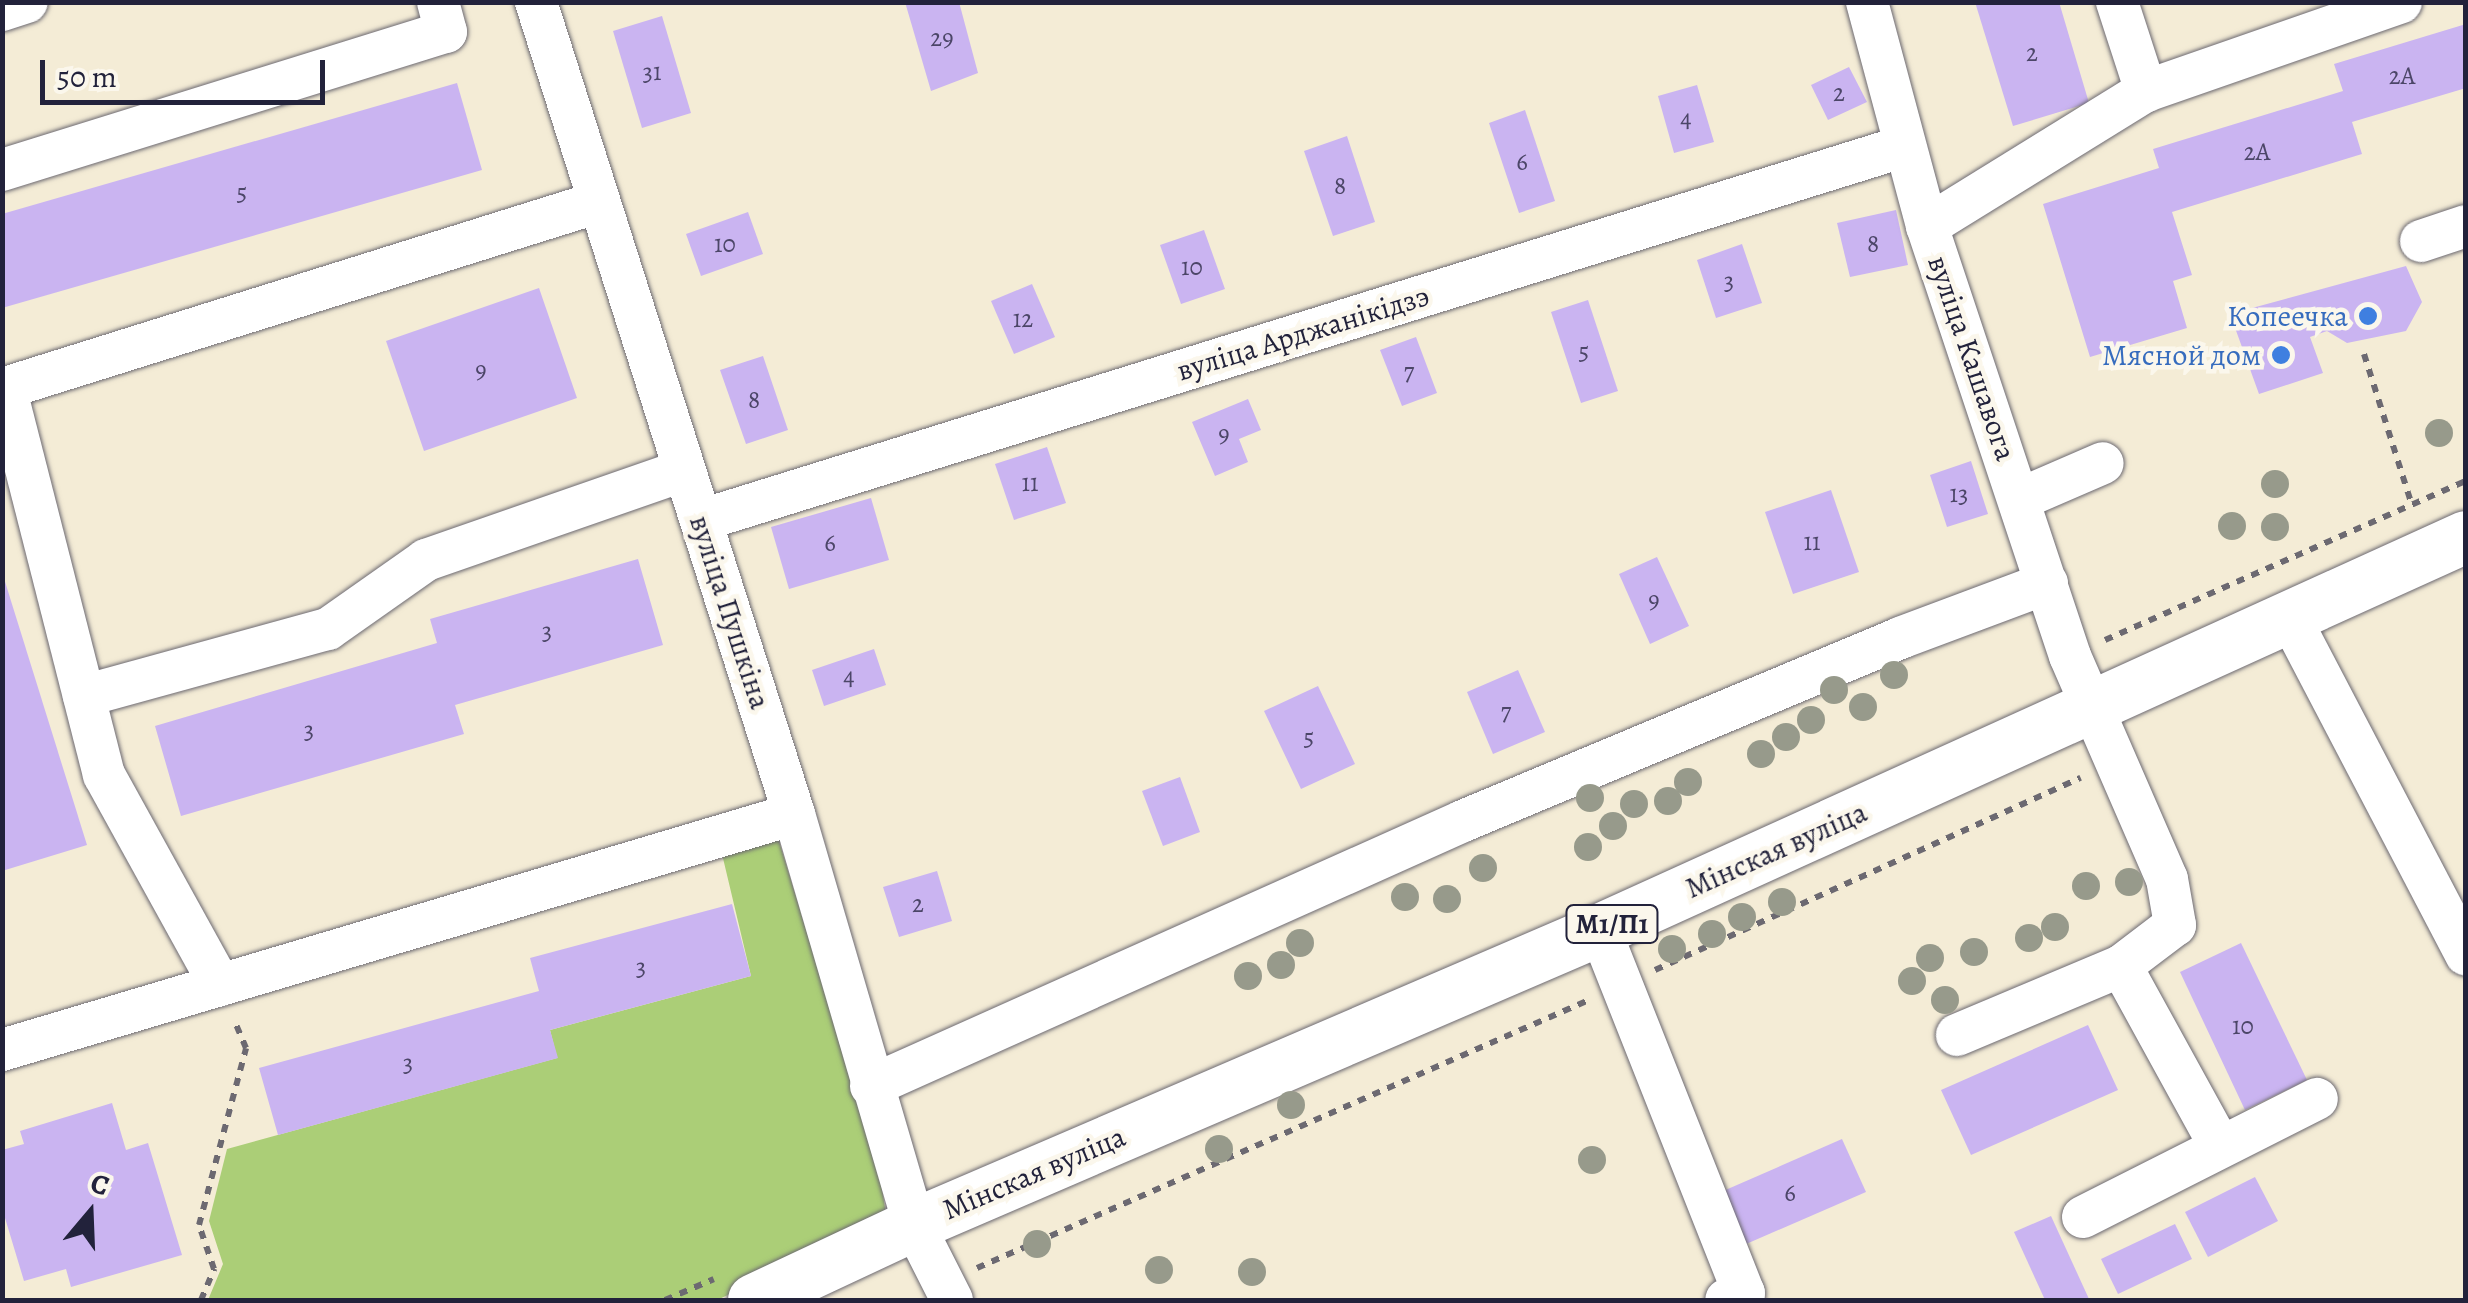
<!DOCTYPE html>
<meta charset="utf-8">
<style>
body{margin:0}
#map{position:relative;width:2468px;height:1303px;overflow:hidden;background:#f4ecd6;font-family:Alegreya,serif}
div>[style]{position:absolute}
.green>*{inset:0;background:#abce77}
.building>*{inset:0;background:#cab4f1}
.path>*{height:6px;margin-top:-3px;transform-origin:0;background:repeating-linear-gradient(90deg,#6c6971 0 8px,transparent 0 16px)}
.roads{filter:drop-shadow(0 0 2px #6c6971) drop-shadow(0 0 2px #6c6971)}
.minor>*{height:42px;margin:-21px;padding:0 21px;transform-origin:21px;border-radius:21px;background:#fff}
.major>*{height:52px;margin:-26px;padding:0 26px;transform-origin:26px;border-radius:26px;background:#fff}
.trees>*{width:28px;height:28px;margin:-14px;border-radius:50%;background:#979a8b}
.dots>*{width:28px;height:28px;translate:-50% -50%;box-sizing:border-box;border:5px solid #fbf7ec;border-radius:50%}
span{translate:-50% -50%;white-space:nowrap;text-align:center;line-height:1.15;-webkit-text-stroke:9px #fbf7ec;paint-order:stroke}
.number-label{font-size:25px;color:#4c4668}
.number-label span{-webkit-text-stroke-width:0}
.shield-label span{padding:2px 8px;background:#fbf7ec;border:2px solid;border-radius:8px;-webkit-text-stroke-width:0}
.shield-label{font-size:28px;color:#22223b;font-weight:700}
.shop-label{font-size:30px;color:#366cbe}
.right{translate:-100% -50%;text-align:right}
.street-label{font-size:30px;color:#22223b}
.frame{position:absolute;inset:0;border:5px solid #22223b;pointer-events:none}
.north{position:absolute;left:40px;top:1163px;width:100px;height:100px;-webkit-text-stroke:8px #fbf7ec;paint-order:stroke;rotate:19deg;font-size:28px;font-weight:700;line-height:40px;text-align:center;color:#22223b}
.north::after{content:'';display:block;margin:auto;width:35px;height:45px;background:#22223b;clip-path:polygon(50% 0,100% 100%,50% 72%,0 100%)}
.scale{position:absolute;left:40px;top:60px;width:285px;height:45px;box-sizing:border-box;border:5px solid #22223b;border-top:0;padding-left:12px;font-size:30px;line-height:35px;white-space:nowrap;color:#22223b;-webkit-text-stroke:8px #fbf7ec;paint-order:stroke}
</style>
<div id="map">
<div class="green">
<div style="clip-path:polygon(778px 838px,879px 1168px,886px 1215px,872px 1229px,717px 1300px,208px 1300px,223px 1264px,209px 1221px,227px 1149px,557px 1058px,550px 1030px,751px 976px,722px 854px)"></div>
</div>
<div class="building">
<div style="clip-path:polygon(905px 2px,959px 2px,978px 73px,931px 91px)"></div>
<div style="clip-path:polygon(1975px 2px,2059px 2px,2089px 103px,2013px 126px)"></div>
<div style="clip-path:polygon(662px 16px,691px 113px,642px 128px,613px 31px)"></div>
<div style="clip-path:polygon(2466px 24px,2466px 88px,2352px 122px,2362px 154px,2172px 212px,2192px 275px,2173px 281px,2187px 328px,2090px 357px,2043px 204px,2159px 168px,2153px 149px,2343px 91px,2334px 64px)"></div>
<div style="clip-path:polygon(1849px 67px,1867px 102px,1828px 120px,1811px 85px)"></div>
<div style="clip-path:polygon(457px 83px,482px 170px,2px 308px,2px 214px)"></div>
<div style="clip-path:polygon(1697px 85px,1714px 142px,1674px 153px,1658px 96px)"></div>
<div style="clip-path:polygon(1525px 110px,1555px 201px,1519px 213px,1489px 123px)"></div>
<div style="clip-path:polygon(1347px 136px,1375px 222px,1333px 236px,1304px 151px)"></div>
<div style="clip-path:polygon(1896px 210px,1908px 265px,1850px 277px,1837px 223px)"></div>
<div style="clip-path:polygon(748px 212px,763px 254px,701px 276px,686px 234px)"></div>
<div style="clip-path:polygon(1204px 230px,1225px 289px,1181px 304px,1160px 245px)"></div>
<div style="clip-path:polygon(1742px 244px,1762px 303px,1716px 318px,1697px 260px)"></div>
<div style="clip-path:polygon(2406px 266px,2422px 302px,2406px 331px,2347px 343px,2327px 331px,2310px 337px,2323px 373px,2259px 394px,2230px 314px)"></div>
<div style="clip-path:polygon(1032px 284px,1055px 337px,1014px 354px,991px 301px)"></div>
<div style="clip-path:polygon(539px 288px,577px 398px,424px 451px,386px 341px)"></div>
<div style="clip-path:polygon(1588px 300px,1618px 391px,1581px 403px,1551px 312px)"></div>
<div style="clip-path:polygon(1416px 337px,1437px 393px,1402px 406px,1380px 350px)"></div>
<div style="clip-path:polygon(763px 356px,788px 430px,746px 444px,720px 370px)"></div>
<div style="clip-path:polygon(1248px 399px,1261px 430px,1239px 439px,1248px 462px,1215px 476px,1192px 422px)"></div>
<div style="clip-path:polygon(1047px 447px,1066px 503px,1014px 520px,995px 464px)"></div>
<div style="clip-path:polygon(1971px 461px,1988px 514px,1947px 527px,1930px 475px)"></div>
<div style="clip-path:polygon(1831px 490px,1859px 572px,1793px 594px,1765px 512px)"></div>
<div style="clip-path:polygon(871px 498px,889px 560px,789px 589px,771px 527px)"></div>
<div style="clip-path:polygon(1657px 557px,1689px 626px,1650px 644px,1619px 574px)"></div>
<div style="clip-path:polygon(638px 559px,663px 645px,455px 705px,464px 734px,181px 816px,155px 726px,437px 643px,430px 619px)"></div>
<div style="clip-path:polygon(2px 572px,87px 845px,2px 871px)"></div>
<div style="clip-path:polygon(874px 649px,886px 685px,824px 706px,812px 670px)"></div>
<div style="clip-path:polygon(1518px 670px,1545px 732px,1493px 754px,1467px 692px)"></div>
<div style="clip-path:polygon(1318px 686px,1355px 764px,1301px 789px,1264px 711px)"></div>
<div style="clip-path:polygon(1180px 777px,1200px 832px,1163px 846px,1142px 791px)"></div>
<div style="clip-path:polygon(937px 871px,952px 921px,899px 937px,883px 887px)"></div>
<div style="clip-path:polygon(732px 904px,751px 976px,550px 1030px,558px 1058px,278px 1135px,259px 1068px,539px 991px,530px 958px)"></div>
<div style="clip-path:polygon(2241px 943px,2307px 1080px,2245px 1110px,2180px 972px)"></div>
<div style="clip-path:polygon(2088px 1025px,2118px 1090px,1971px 1155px,1941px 1090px)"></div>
<div style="clip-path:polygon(112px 1103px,126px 1150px,148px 1143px,182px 1255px,71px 1287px,66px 1269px,24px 1281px,2px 1208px,2px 1150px,24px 1144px,20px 1131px)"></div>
<div style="clip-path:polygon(1842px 1139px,1866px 1192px,1737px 1248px,1714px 1195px)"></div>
<div style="clip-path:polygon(2255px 1177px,2278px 1221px,2208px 1257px,2185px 1212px)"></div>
<div style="clip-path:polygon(2051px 1216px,2089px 1299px,2086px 1300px,2045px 1300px,2014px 1232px)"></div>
<div style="clip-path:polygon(2175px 1224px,2192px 1259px,2118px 1294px,2101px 1259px)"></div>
</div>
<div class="path">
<div style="left:2364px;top:354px;width:158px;rotate:72.4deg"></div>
<div style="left:2105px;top:640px;width:394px;rotate:-23.8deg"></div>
<div style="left:1655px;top:970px;width:467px;rotate:-24.3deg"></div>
<div style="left:977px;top:1268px;width:668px;rotate:-23.65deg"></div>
<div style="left:201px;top:1300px;width:34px;rotate:-67deg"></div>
<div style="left:214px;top:1269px;width:46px;rotate:-108.8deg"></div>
<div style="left:199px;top:1225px;width:183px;rotate:-75.1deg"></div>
<div style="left:246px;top:1048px;width:30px;rotate:-113deg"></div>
<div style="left:665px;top:1300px;width:53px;rotate:-23.2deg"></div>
</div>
<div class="roads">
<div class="minor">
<div style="left:536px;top:2px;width:852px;rotate:72.37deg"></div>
<div style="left:794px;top:814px;width:428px;rotate:73.7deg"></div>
<div style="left:914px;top:1225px;width:84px;rotate:63.1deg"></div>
<div style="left:1867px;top:2px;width:232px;rotate:75deg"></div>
<div style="left:1927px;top:226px;width:453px;rotate:71.6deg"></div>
<div style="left:2070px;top:656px;width:243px;rotate:66.5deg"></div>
<div style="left:2167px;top:879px;width:47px;rotate:80.1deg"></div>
<div style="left:2175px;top:925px;width:68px;rotate:142.8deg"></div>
<div style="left:2121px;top:966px;width:178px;rotate:157.2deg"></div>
<div style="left:2117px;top:2px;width:94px;rotate:72deg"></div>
<div style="left:2px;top:10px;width:26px;rotate:-18deg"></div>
<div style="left:2px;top:170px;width:465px;rotate:-17.3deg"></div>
<div style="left:446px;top:32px;width:31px;rotate:-105deg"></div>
<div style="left:1927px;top:226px;width:257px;rotate:-31.7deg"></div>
<div style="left:2146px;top:91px;width:270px;rotate:-19.2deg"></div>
<div style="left:2421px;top:241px;width:47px;rotate:-18.4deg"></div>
<div style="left:2020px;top:499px;width:90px;rotate:-23.4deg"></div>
<div style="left:702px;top:520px;width:1260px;rotate:-17.27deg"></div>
<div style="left:2289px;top:616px;width:382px;rotate:62.4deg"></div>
<div style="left:84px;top:696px;width:253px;rotate:-15.4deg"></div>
<div style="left:328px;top:629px;width:120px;rotate:-35.1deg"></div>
<div style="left:426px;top:560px;width:273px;rotate:-19.2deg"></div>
<div style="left:1600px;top:930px;width:391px;rotate:68.4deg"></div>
<div style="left:1744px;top:1293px;width:19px;rotate:159deg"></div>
<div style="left:2121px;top:966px;width:205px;rotate:61.2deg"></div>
<div style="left:220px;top:985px;width:240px;rotate:-118.9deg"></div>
<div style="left:104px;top:775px;width:399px;rotate:-104.3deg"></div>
<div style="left:5px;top:388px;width:622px;rotate:-17.39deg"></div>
<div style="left:2px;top:1050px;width:826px;rotate:-16.59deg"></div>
<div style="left:871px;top:1086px;width:649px;rotate:-24.11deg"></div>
<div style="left:1463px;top:821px;width:474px;rotate:-22.7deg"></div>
<div style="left:1900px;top:638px;width:157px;rotate:-20.5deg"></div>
<div style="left:2083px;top:1217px;width:262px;rotate:-26.8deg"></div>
</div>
<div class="major">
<div style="left:754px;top:1300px;width:177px;rotate:-25.1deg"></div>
<div style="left:914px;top:1225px;width:747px;rotate:-23.27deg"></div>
<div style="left:1600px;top:930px;width:951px;rotate:-24.41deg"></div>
</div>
</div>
<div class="trees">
<div style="left:2439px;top:433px"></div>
<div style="left:2275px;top:484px"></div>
<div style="left:2232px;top:526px"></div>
<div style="left:2275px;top:527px"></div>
<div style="left:1894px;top:675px"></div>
<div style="left:1834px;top:690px"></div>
<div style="left:1863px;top:707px"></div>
<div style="left:1811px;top:720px"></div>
<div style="left:1786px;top:737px"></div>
<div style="left:1761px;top:754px"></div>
<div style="left:1688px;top:782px"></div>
<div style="left:1590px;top:798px"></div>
<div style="left:1668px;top:801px"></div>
<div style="left:1634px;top:804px"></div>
<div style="left:1613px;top:826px"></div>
<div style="left:1588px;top:847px"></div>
<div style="left:1483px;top:868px"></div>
<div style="left:2129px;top:882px"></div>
<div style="left:2086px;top:886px"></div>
<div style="left:1405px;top:897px"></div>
<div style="left:1447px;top:899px"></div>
<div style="left:1782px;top:902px"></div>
<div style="left:1742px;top:917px"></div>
<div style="left:2055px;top:927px"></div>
<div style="left:1712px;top:934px"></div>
<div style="left:2029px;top:938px"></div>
<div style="left:1300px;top:943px"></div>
<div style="left:1672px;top:949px"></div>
<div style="left:1974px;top:952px"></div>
<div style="left:1930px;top:958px"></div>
<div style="left:1281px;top:965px"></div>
<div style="left:1248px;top:976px"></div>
<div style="left:1912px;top:981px"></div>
<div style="left:1945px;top:1000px"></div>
<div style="left:1291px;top:1105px"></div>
<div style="left:1219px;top:1149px"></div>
<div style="left:1592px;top:1160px"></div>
<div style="left:1037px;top:1244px"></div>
<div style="left:1159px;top:1270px"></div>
<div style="left:1252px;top:1272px"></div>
</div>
<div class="dots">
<div style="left:2368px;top:316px;background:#3f7fe0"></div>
<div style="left:2281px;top:355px;background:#3f7fe0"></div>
</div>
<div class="number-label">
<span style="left:942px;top:38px">29</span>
<span style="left:2032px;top:53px">2</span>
<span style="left:652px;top:72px">31</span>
<span style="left:2402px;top:76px">2А</span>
<span style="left:1839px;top:93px">2</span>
<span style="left:1686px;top:119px">4</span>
<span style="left:2257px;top:152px">2А</span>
<span style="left:1522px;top:162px">6</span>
<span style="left:1340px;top:186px">8</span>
<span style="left:242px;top:192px">5</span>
<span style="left:725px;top:244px">10</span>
<span style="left:1873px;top:244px">8</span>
<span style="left:1192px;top:267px">10</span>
<span style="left:1729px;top:281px">3</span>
<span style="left:1023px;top:319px">12</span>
<span style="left:1584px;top:351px">5</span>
<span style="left:481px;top:370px">9</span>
<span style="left:1409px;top:372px">7</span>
<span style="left:754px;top:400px">8</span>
<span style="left:1224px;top:434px">9</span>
<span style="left:1030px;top:483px">11</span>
<span style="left:1959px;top:494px">13</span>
<span style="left:1812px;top:542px">11</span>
<span style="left:830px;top:543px">6</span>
<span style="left:1654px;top:600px">9</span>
<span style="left:547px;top:631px">3</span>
<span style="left:849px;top:677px">4</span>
<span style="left:1506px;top:712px">7</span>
<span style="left:309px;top:730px">3</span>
<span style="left:1309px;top:737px">5</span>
<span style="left:918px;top:904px">2</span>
<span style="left:641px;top:967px">3</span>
<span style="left:2243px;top:1026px">10</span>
<span style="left:408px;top:1063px">3</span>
<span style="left:1790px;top:1193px">6</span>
</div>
<div class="shield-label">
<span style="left:1612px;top:924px">М1/П1</span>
</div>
<div class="shop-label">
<span class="right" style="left:2348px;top:316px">Копеечка</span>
<span class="right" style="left:2261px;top:355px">Мясной дом</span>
</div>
<div class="street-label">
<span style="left:1303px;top:333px;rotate:-17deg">вуліца Арджанікідзэ</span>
<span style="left:1972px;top:358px;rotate:71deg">вуліца Кашавога</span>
<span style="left:730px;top:612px;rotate:72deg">вуліца Пушкіна</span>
<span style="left:1776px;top:850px;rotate:-24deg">Мінская вуліца</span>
<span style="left:1034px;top:1173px;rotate:-23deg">Мінская вуліца</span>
</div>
<div class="frame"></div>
<div class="north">С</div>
<div class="scale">50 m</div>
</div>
